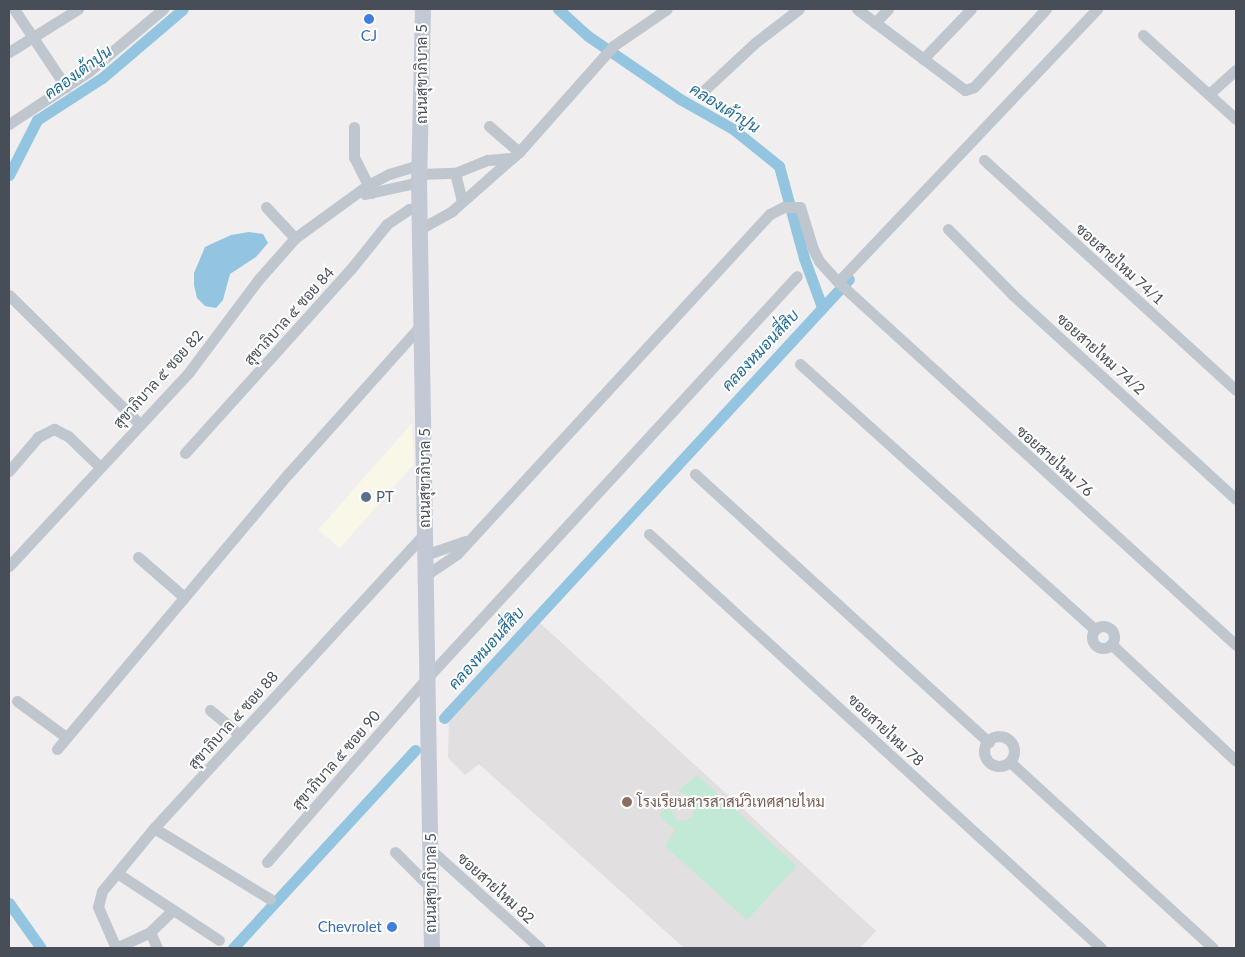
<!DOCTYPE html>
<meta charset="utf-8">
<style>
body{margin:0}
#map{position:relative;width:1245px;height:957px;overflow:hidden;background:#f0eeee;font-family:Lato,Sarabun,sans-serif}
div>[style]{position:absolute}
.commercial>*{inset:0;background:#f9f7e8}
.education>*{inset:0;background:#e1dfdf}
.green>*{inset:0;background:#c1e9d6}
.water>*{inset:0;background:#93c4e0}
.canal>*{height:11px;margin:-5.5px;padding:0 5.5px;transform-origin:5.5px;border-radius:5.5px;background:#93c4e0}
.minor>*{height:11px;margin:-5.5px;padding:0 5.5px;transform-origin:5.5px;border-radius:5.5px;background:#c0c6ce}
.minor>.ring{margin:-5.5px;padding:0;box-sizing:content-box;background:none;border:11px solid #c0c6ce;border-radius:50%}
.secondary>*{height:16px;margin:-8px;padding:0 8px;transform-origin:8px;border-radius:8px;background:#c2c8d4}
.dots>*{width:14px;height:14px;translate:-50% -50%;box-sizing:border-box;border:2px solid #fff;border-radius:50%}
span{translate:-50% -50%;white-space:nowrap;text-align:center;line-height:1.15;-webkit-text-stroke:4px #fff;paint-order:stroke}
.shop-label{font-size:15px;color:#366cbe}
.right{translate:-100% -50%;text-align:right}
.street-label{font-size:15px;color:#484e58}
.service-label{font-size:15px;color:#4e5e75}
.left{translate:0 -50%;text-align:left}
.education-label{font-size:15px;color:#785e54}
.water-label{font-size:16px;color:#1e6a96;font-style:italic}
.frame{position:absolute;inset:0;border:10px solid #484e58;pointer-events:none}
</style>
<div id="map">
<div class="commercial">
<div style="clip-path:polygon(412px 423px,414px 464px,340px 548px,318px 530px)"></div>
</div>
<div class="education">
<div style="clip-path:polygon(539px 622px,876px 931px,860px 948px,684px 948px,479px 764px,465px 775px,448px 758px,449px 720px)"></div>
</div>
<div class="green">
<div style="clip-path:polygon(697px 775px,797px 866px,747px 920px,665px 846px,675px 830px,659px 815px,668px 806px,676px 820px,684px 821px,692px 817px,695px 809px,689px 796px,678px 791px)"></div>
</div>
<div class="water">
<div style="clip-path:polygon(249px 232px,263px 234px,268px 243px,256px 257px,230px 274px,223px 300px,216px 308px,205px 306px,197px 298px,194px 285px,194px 273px,205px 247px,231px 235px)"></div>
</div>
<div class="canal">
<div style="left:558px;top:9px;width:40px;rotate:42deg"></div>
<div style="left:588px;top:36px;width:112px;rotate:34.4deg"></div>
<div style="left:680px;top:99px;width:61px;rotate:29.5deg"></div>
<div style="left:733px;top:129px;width:59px;rotate:38.8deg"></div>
<div style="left:779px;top:166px;width:95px;rotate:74.8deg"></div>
<div style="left:804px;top:258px;width:52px;rotate:69.8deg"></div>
<div style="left:9px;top:175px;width:62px;rotate:-63deg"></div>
<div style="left:37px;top:120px;width:77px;rotate:-32.9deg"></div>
<div style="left:102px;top:78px;width:106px;rotate:-40.4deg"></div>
<div style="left:444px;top:718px;width:597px;rotate:-47.31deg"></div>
<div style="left:9px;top:903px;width:55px;rotate:54.6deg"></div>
<div style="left:233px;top:948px;width:269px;rotate:-47.4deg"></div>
</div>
<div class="minor">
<div style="left:14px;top:9px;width:94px;rotate:56.3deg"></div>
<div style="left:857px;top:9px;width:135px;rotate:36.9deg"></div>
<div style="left:965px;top:90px;width:9px;rotate:-18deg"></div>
<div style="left:974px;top:87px;width:106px;rotate:-47.3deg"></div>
<div style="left:1097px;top:9px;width:376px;rotate:133.5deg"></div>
<div style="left:838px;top:282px;width:539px;rotate:42.37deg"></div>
<div style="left:875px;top:23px;width:19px;rotate:-47deg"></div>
<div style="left:1143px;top:35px;width:125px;rotate:42.1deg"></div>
<div style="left:9px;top:52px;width:81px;rotate:-31.9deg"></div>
<div style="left:923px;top:59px;width:69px;rotate:-46.2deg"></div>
<div style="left:700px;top:94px;width:76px;rotate:-42.9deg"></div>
<div style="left:756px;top:42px;width:54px;rotate:-37.5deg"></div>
<div style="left:1209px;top:94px;width:36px;rotate:-42deg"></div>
<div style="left:9px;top:124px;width:95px;rotate:-33.4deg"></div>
<div style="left:88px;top:72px;width:98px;rotate:-40deg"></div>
<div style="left:489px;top:126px;width:40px;rotate:41deg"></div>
<div style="left:354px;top:127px;width:30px;rotate:90deg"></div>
<div style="left:354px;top:157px;width:40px;rotate:63.4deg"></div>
<div style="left:984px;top:160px;width:341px;rotate:42.4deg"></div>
<div style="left:455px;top:173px;width:29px;rotate:76deg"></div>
<div style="left:419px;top:174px;width:36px;rotate:-2deg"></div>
<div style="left:455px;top:173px;width:35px;rotate:-22deg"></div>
<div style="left:488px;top:160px;width:24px;rotate:-5deg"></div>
<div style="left:365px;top:194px;width:55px;rotate:-12.5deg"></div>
<div style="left:266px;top:207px;width:42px;rotate:46.9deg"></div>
<div style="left:420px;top:229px;width:37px;rotate:-29deg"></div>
<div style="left:452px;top:211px;width:48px;rotate:-41.6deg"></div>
<div style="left:488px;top:179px;width:41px;rotate:-41.1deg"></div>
<div style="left:519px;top:152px;width:142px;rotate:-48.4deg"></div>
<div style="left:613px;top:46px;width:65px;rotate:-34.4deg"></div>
<div style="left:948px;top:229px;width:93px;rotate:45.4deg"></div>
<div style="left:1013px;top:295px;width:302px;rotate:42.5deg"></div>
<div style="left:9px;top:295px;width:182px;rotate:44.6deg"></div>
<div style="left:800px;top:364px;width:397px;rotate:42deg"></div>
<div style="left:185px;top:453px;width:246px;rotate:-48deg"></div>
<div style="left:350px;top:270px;width:59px;rotate:-51.2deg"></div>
<div style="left:387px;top:224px;width:27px;rotate:-34deg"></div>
<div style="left:409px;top:209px;width:11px;rotate:-5deg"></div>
<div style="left:9px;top:471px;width:45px;rotate:-49.5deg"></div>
<div style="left:38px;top:437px;width:18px;rotate:-27deg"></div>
<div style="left:54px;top:429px;width:16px;rotate:27deg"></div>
<div style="left:68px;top:436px;width:45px;rotate:44.1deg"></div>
<div style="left:695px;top:474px;width:398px;rotate:42.4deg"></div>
<div style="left:649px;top:534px;width:613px;rotate:42.49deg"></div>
<div style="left:425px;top:555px;width:42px;rotate:-19.3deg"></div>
<div style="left:138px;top:557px;width:61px;rotate:41deg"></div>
<div style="left:9px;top:566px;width:265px;rotate:-47.1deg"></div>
<div style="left:189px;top:372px;width:115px;rotate:-53.1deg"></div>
<div style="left:258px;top:280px;width:56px;rotate:-48.6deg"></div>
<div style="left:295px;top:238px;width:90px;rotate:-36deg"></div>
<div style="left:368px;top:185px;width:24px;rotate:-28deg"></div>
<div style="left:389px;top:174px;width:31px;rotate:-17deg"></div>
<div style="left:426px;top:575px;width:37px;rotate:-34deg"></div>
<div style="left:457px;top:554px;width:462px;rotate:-47.4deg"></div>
<div style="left:770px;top:214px;width:16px;rotate:-27deg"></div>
<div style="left:784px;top:207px;width:16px"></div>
<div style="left:800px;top:207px;width:44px;rotate:72.8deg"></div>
<div style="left:813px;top:249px;width:13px;rotate:63deg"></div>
<div style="left:819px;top:261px;width:28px;rotate:48deg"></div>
<div class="ring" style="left:1092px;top:626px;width:11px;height:11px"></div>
<div style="left:1111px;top:644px;width:171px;rotate:43.1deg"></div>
<div style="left:17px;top:701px;width:61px;rotate:36.3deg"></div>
<div style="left:210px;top:710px;width:39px;rotate:40deg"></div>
<div class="ring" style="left:984px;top:736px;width:19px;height:19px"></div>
<div style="left:57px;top:749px;width:359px;rotate:-50deg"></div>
<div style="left:288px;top:474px;width:200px;rotate:-48.2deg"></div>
<div style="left:1010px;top:762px;width:275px;rotate:42.5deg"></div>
<div style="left:431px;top:850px;width:147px;rotate:42deg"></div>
<div style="left:395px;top:852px;width:51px;rotate:45deg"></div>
<div style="left:267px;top:862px;width:244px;rotate:-49deg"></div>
<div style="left:427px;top:678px;width:546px;rotate:-47.37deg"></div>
<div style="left:117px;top:873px;width:122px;rotate:33.3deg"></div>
<div style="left:270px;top:899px;width:136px;rotate:-148.5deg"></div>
<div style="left:154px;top:828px;width:401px;rotate:-47.4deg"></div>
<div style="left:150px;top:932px;width:17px;rotate:66deg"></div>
<div style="left:116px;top:948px;width:45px;rotate:-113.7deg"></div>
<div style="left:98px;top:907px;width:16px;rotate:-76deg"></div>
<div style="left:102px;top:891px;width:82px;rotate:-50.5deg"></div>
<div style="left:116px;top:948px;width:38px;rotate:-25deg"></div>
<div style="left:150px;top:932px;width:32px;rotate:-44deg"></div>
</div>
<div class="secondary">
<div style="left:423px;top:9px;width:173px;rotate:91.3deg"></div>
<div style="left:419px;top:182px;width:766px;rotate:89.03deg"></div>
</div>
<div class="dots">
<div style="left:369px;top:19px;background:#3f7fe0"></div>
<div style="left:366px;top:497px;background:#5c6f8a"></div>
<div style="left:627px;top:802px;background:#8d6e63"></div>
<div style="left:392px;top:927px;background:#3f7fe0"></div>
</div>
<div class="shop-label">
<span style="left:369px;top:36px">CJ</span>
<span class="right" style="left:382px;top:927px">Chevrolet</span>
</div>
<div class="street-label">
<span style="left:422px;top:74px;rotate:-90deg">ถนนสุขาภิบาล 5</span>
<span style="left:1120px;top:264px;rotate:42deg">ซอยสายไหม 74/1</span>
<span style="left:289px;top:316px;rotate:-48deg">สุขาภิบาล ๕ ซอย 84</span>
<span style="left:1101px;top:354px;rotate:42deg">ซอยสายไหม 74/2</span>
<span style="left:158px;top:379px;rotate:-48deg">สุขาภิบาล ๕ ซอย 82</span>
<span style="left:1055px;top:461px;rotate:42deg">ซอยสายไหม 76</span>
<span style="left:425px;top:478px;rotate:-90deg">ถนนสุขาภิบาล 5</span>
<span style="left:233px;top:720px;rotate:-48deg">สุขาภิบาล ๕ ซอย 88</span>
<span style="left:886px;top:730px;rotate:43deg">ซอยสายไหม 78</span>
<span style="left:336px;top:760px;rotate:-49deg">สุขาภิบาล ๕ ซอย 90</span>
<span style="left:431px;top:883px;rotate:-90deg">ถนนสุขาภิบาล 5</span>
<span style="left:496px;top:888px;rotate:42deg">ซอยสายไหม 82</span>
</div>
<div class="service-label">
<span class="left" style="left:376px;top:497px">PT</span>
</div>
<div class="education-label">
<span class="left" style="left:637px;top:802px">โรงเรียนสารสาสน์วิเทศสายไหม</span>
</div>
<div class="water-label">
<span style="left:78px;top:72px;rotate:-36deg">คลองเต้าปูน</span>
<span style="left:725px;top:108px;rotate:32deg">คลองเต้าปูน</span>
<span style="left:760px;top:350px;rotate:-47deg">คลองหมอนสี่สิบ</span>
<span style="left:486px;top:648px;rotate:-48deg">คลองหมอนสี่สิบ</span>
</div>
<div class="frame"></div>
</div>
